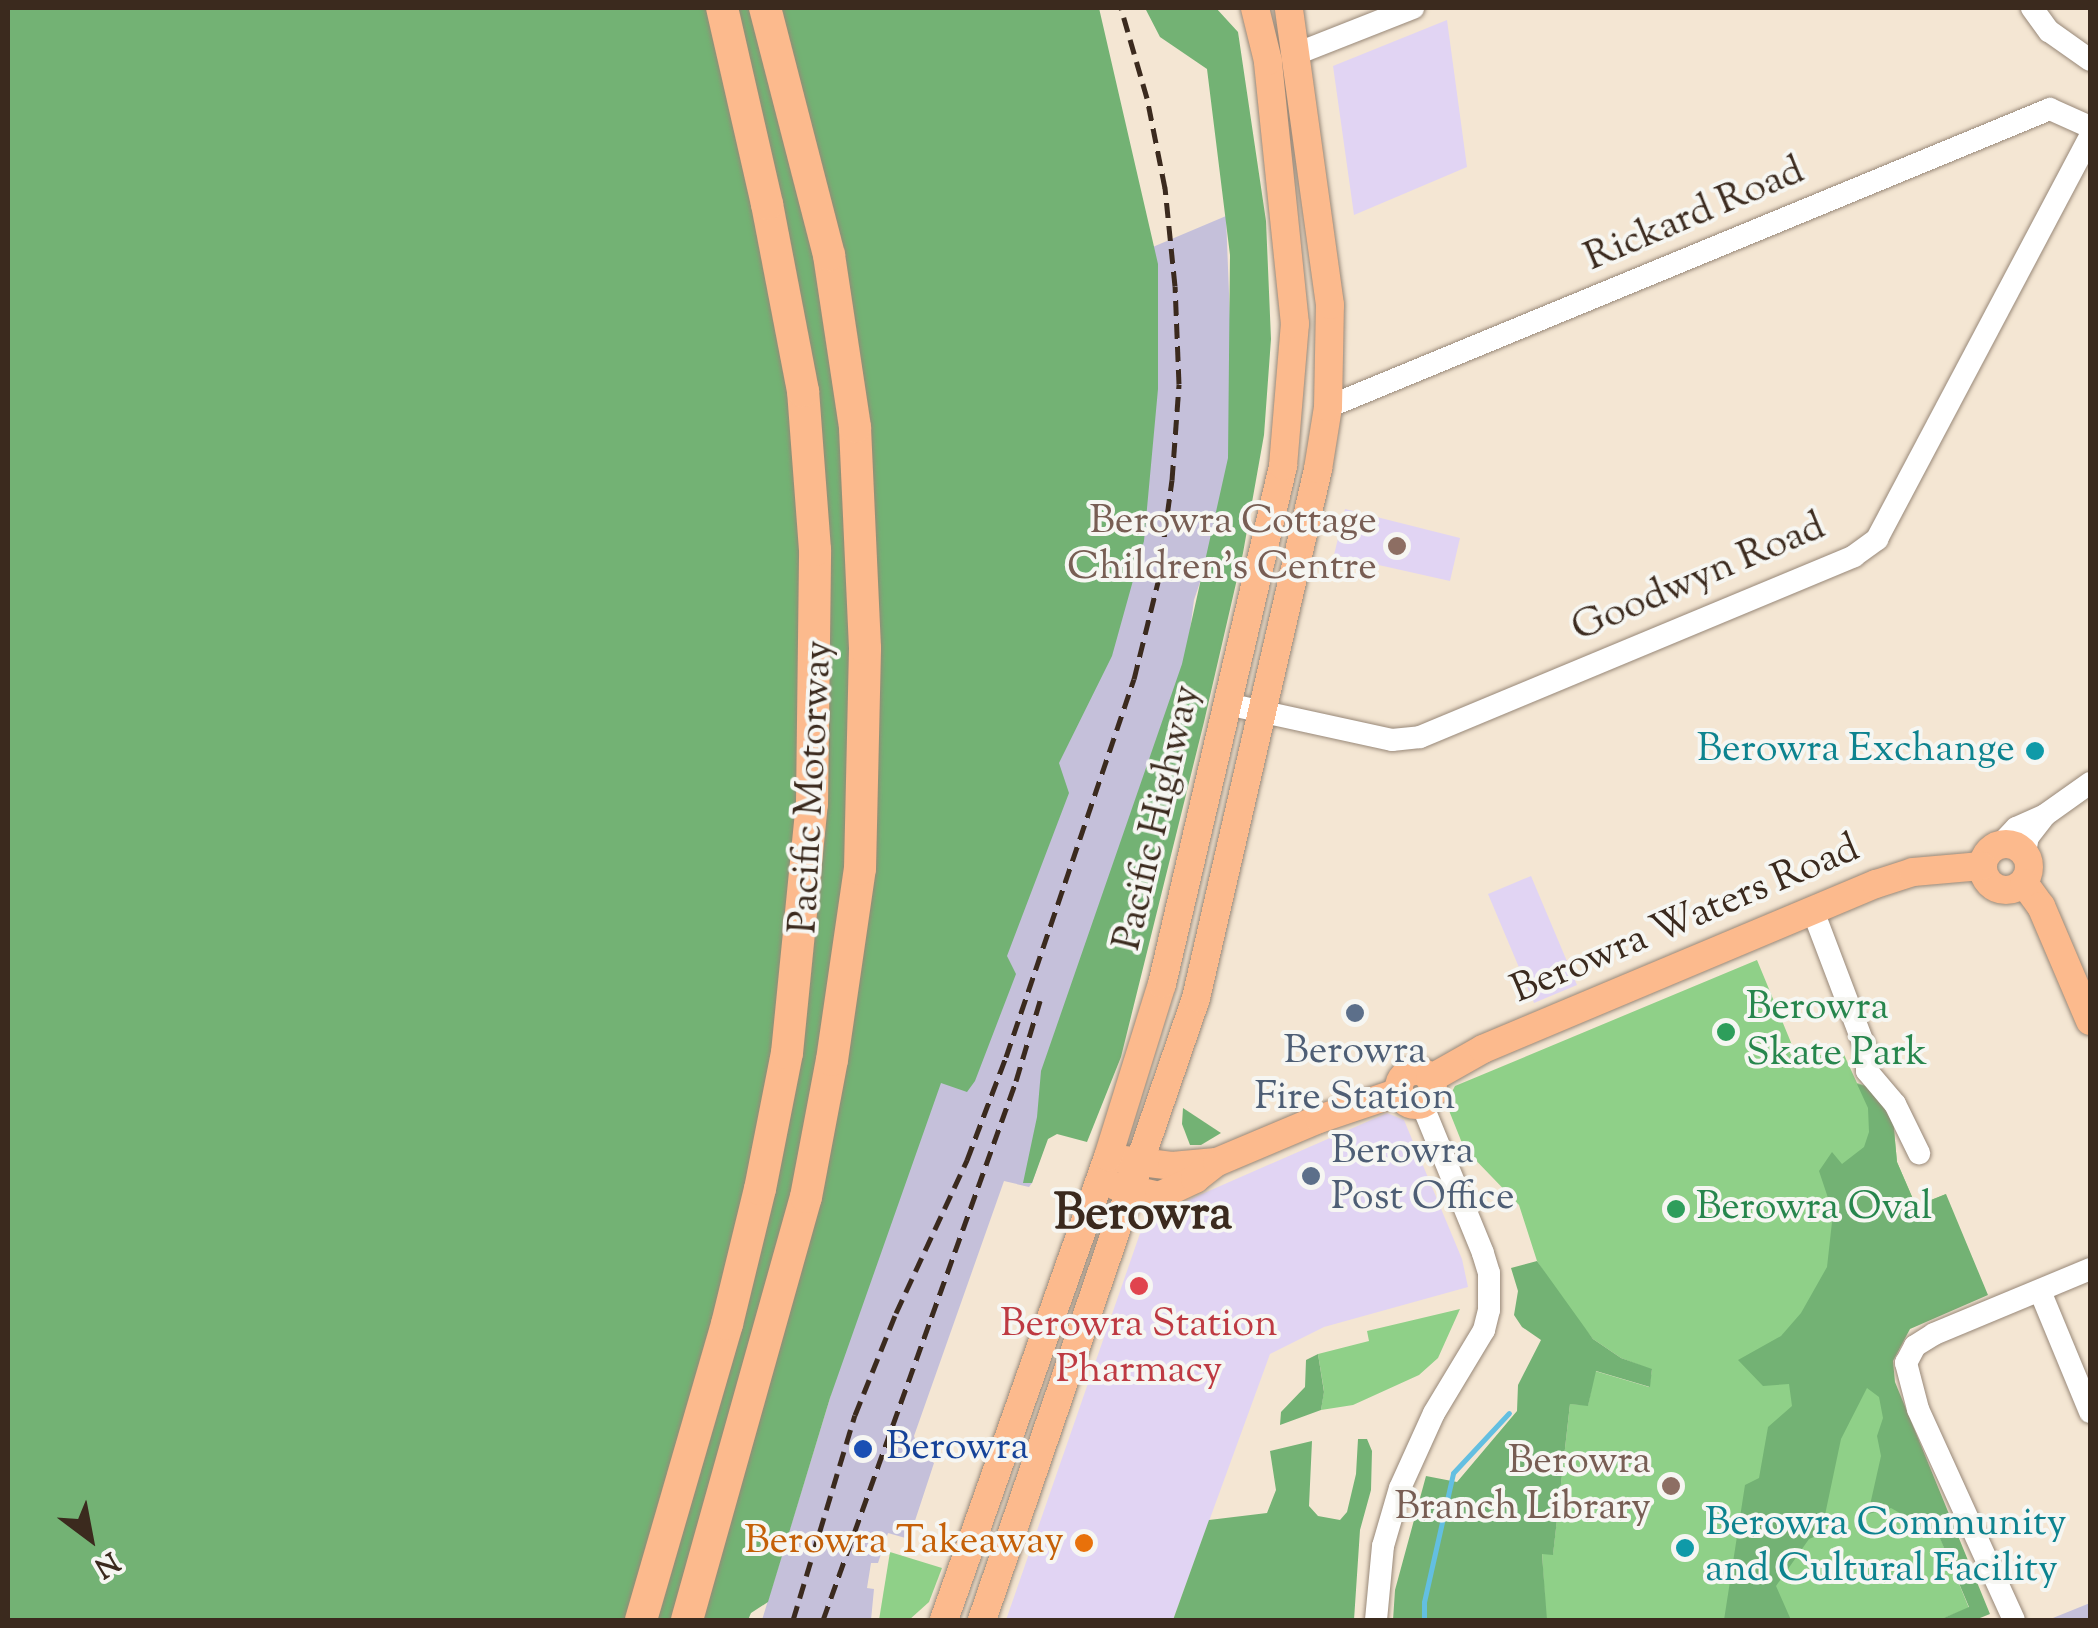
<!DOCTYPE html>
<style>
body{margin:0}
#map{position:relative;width:2098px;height:1628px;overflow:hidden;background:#f4e6d3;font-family:"Sorts Mill Goudy",serif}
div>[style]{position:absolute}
.built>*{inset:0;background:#e1d4f3}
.industrial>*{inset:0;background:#c5c0da}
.green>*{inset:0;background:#8fd088}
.forest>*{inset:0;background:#73b274}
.stream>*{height:5px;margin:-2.5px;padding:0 2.5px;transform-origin:2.5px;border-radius:2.5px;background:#63bfe1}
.roads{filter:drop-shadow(0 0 2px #988878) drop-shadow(0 0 2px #988878)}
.minor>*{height:22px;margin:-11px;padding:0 11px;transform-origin:11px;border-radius:11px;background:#fff}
.major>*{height:28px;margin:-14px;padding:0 14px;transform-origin:14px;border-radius:14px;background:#fcba8d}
.major>.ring{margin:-14px;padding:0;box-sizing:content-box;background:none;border:28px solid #fcba8d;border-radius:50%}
.highway>*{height:32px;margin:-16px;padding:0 16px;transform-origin:16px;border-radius:16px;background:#fcba8d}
.rail>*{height:5px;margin-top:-2.5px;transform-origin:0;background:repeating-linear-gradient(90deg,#3b2a1e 0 15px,transparent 0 23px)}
.dots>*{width:28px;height:28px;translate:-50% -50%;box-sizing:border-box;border:5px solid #f6f6f2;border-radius:50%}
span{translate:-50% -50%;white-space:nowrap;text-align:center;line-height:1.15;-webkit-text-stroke:8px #f6f6f2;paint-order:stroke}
.street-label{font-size:40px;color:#3b2a1e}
.education-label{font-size:40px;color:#785e54}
.right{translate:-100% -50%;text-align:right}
.culture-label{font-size:40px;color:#0d838f}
.left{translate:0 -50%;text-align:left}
.leisure-label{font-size:40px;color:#27864d}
.service-label{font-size:40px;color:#4e5e75}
.health-label{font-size:40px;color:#be3a42}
.transit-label{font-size:40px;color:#164399}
.food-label{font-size:40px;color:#c56008}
.district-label{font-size:50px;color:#3b2a1e;font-weight:700}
.frame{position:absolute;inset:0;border:10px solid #3b2a1e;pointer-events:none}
.north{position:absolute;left:40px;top:1488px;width:100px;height:100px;-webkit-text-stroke:8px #f6f6f2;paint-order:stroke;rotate:148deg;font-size:28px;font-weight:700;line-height:40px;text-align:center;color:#3b2a1e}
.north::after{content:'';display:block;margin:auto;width:35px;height:45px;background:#3b2a1e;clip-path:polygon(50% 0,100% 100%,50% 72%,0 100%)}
</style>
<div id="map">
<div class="built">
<div style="clip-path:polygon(1447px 20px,1467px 167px,1354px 215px,1333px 66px)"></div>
<div style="clip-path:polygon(1345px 509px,1460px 538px,1450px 581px,1334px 555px)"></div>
<div style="clip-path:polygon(1531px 876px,1577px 985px,1534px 1003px,1488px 894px)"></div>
<div style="clip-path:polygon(1387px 1113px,1404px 1120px,1462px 1259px,1468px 1287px,1324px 1327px,1270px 1354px,1173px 1620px,1006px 1620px,1145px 1219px)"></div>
</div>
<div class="industrial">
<div style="clip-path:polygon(1226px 216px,1235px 448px,1215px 538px,1194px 600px,1170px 782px,1032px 1183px,1029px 1187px,1004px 1181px,914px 1436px,920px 1454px,934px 1463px,909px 1539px,888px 1533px,878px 1563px,871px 1563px,867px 1588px,874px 1589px,871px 1620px,762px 1620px,830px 1398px,1122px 260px)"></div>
<div style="clip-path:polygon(2090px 1603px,2090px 1620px,2048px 1620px)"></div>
</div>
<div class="green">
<div style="clip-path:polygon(1757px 960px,1799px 1062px,1841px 1048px,1857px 1083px,1876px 1089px,1892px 1108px,1897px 1162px,1916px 1206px,1946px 1194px,1868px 1332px,1907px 1495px,1923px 1533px,1936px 1528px,1969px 1608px,1939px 1620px,1546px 1620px,1542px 1553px,1553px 1554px,1570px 1404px,1588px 1405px,1595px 1371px,1649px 1387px,1652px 1370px,1621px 1358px,1593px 1339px,1565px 1304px,1537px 1261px,1519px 1205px,1464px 1148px,1446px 1103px,1455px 1086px)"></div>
<div style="clip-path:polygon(1460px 1309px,1438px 1358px,1419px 1375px,1353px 1405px,1321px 1410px,1324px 1391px,1318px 1354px,1369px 1341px,1367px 1331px)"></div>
<div style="clip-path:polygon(890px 1552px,942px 1568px,929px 1602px,909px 1620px,879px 1620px)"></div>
</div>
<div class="forest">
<div style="clip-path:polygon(8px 8px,1099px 8px,1158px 264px,1158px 389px,1144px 541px,1112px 656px,1059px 763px,1069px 793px,1007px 956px,1016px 974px,975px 1081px,967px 1092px,941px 1083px,830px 1398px,768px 1602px,751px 1613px,748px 1620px,8px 1620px)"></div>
<div style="clip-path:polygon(1145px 8px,1216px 8px,1238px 32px,1266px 221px,1271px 339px,1264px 435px,1243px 553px,1204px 722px,1121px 1057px,1087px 1142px,1057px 1134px,1048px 1139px,1032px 1183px,1023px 1183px,1037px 1117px,1041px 1071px,1182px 664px,1228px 458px,1230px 255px,1207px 69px,1160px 37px)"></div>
<div style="clip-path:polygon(1857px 1084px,1876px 1089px,1892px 1108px,1897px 1162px,1916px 1206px,1946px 1194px,1988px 1295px,1910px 1329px,1893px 1361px,1895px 1382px,1990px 1614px,1975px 1620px,1939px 1620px,1969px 1607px,1936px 1529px,1923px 1534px,1919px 1524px,1891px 1508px,1868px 1514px,1881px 1456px,1877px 1436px,1883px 1418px,1879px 1397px,1867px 1388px,1841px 1439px,1821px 1534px,1809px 1539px,1776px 1586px,1791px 1620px,1724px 1620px,1745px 1485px,1759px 1478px,1768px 1427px,1792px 1406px,1789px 1384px,1763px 1386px,1738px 1360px,1781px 1336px,1801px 1313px,1827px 1267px,1833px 1213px,1819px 1171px,1832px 1152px,1842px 1164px,1864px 1147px,1869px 1132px,1868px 1108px)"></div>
<div style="clip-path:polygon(1183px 1108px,1221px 1133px,1201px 1145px,1190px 1145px,1182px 1124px)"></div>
<div style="clip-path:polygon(1537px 1261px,1593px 1339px,1621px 1358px,1652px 1369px,1650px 1387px,1596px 1371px,1588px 1406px,1570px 1404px,1553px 1555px,1542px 1554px,1547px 1620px,1393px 1620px,1395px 1590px,1426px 1476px,1457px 1482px,1517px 1411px,1518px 1385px,1541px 1340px,1522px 1327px,1514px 1315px,1518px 1291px,1511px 1268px)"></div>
<div style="clip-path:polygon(1318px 1354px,1324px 1392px,1321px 1410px,1280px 1425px,1281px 1412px,1305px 1387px,1306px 1360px)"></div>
<div style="clip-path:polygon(1358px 1439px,1367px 1439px,1372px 1451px,1371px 1490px,1360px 1530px,1354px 1620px,1173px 1620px,1209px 1520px,1267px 1513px,1276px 1490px,1270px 1451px,1312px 1441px,1309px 1506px,1318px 1516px,1340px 1520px,1347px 1512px,1356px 1474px)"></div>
</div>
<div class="stream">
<div style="left:1424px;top:1620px;width:18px;rotate:-90deg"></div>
<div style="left:1424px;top:1602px;width:132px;rotate:-77.3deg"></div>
<div style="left:1453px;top:1473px;width:82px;rotate:-47deg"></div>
</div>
<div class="roads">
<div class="minor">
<div style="left:2032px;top:8px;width:29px;rotate:54deg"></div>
<div style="left:2049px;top:31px;width:50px;rotate:35.3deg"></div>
<div style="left:1296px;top:54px;width:126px;rotate:-21.5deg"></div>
<div style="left:1328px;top:407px;width:781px;rotate:-22.43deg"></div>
<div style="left:2050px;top:109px;width:44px;rotate:24.2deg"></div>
<div style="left:1227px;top:704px;width:169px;rotate:12.3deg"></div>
<div style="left:1392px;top:740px;width:28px;rotate:-6deg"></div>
<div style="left:1420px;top:737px;width:470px;rotate:-22.6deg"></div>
<div style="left:1854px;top:556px;width:29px;rotate:-36deg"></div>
<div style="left:1877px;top:539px;width:455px;rotate:-62.1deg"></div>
<div style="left:2001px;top:844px;width:22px;rotate:-47deg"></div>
<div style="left:2016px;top:828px;width:32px;rotate:-24deg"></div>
<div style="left:2045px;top:815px;width:55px;rotate:-35.4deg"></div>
<div style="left:2025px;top:852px;width:15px;rotate:-79deg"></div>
<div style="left:2028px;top:837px;width:24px;rotate:-52deg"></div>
<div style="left:1813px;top:911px;width:152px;rotate:69.2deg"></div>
<div style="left:1867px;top:1053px;width:18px;rotate:90deg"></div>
<div style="left:1867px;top:1071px;width:43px;rotate:49.7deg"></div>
<div style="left:1895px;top:1104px;width:55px;rotate:63.9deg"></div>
<div style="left:2040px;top:1291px;width:131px;rotate:67.5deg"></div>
<div style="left:1376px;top:1620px;width:74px;rotate:-84.6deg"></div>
<div style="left:1383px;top:1546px;width:60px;rotate:-73.7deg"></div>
<div style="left:1400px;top:1488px;width:82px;rotate:-65.6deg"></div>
<div style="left:1434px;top:1413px;width:97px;rotate:-58.9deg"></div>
<div style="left:1484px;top:1330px;width:21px;rotate:-76deg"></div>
<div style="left:1489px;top:1310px;width:37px;rotate:-90deg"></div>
<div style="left:1489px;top:1273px;width:21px;rotate:-107deg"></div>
<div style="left:1483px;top:1253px;width:161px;rotate:-112.3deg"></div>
<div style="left:2014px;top:1620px;width:232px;rotate:-114.5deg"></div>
<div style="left:1918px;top:1409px;width:48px;rotate:-104.6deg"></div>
<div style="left:1906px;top:1363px;width:19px;rotate:-62deg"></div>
<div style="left:1915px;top:1346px;width:22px;rotate:-32deg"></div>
<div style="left:1934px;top:1334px;width:169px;rotate:-22.6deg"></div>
</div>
<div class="major">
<div class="ring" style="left:1983px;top:844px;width:18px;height:18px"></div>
<div style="left:2024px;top:883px;width:29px;rotate:54deg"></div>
<div style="left:2041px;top:906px;width:125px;rotate:66.9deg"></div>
<div class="ring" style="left:1399px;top:1071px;width:6px;height:6px"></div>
<div style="left:1430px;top:1079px;width:61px;rotate:-29.5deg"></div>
<div style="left:1483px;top:1049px;width:426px;rotate:-22.8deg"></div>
<div style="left:1876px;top:884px;width:39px;rotate:-18deg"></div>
<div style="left:1913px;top:872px;width:69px;rotate:-5deg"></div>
<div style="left:1124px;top:1160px;width:48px;rotate:7.1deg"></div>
<div style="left:1172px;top:1166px;width:44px;rotate:-5.2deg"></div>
<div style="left:1116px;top:1186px;width:44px;rotate:13.1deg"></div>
<div style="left:1159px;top:1196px;width:40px;rotate:-25deg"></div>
<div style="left:1195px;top:1179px;width:28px;rotate:-38deg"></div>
<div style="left:1217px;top:1162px;width:111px;rotate:-22.9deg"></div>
<div style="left:1319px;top:1119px;width:84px;rotate:-18.6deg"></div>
<div style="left:944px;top:1620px;width:491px;rotate:-70.5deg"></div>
<div style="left:1108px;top:1157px;width:181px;rotate:-72.7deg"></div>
<div style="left:1162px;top:984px;width:532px;rotate:-76.85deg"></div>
<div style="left:1283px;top:466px;width:143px;rotate:-85.2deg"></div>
<div style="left:1295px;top:324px;width:264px;rotate:-95.9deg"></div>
<div style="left:1268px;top:61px;width:55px;rotate:-103.8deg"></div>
<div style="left:982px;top:1620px;width:658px;rotate:-71.01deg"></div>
<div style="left:1196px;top:998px;width:543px;rotate:-77.01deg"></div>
<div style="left:1318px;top:469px;width:63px;rotate:-80.8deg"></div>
<div style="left:1328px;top:407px;width:102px;rotate:-88.9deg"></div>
<div style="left:1330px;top:305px;width:300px;rotate:-97.9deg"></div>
</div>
<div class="highway">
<div style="left:641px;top:1620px;width:308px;rotate:-73.8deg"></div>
<div style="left:727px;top:1324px;width:139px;rotate:-76.3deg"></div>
<div style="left:760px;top:1189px;width:139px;rotate:-78.8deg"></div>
<div style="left:787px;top:1053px;width:250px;rotate:-84.3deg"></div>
<div style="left:812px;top:804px;width:254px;rotate:-89.3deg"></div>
<div style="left:815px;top:550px;width:159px;rotate:-94.3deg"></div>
<div style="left:803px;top:391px;width:190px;rotate:-100.9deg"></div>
<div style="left:767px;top:204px;width:201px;rotate:-102.9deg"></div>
<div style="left:687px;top:1620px;width:439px;rotate:-74.3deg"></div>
<div style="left:806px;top:1197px;width:139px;rotate:-79.3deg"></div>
<div style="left:832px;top:1060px;width:193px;rotate:-81.7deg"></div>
<div style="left:860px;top:869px;width:221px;rotate:-88.7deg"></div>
<div style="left:865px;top:648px;width:221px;rotate:-92.6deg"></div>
<div style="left:855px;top:427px;width:174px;rotate:-98.6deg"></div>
<div style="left:829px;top:255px;width:255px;rotate:-104.5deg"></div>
</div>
</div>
<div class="rail">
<div style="left:793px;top:1620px;width:214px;rotate:-73.2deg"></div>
<div style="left:855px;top:1415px;width:110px;rotate:-68.1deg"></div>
<div style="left:896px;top:1313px;width:169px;rotate:-65.1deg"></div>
<div style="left:967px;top:1160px;width:110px;rotate:-69.3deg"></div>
<div style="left:1006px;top:1057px;width:399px;rotate:-71.3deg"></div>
<div style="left:1134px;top:679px;width:100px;rotate:-76.1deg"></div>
<div style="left:1158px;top:582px;width:103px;rotate:-82.2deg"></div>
<div style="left:1172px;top:480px;width:96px;rotate:-85.8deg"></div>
<div style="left:1179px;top:384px;width:98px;rotate:-92.3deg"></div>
<div style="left:1175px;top:286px;width:99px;rotate:-95.8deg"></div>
<div style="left:1165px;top:188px;width:92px;rotate:-101.3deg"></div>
<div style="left:1147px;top:98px;width:94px;rotate:-106.1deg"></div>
<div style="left:823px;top:1620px;width:573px;rotate:-70.3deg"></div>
<div style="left:1016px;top:1081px;width:84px;rotate:-73.3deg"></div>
</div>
<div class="dots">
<div style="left:1397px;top:546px;background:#8d6e63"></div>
<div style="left:2035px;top:751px;background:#0f9aa8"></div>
<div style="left:1355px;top:1013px;background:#5c6f8a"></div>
<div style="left:1726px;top:1032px;background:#2e9e5b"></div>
<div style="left:1311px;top:1176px;background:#5c6f8a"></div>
<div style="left:1676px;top:1209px;background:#2e9e5b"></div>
<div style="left:1139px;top:1286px;background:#e0444e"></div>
<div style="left:863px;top:1449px;background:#1a4fb4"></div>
<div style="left:1671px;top:1486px;background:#8d6e63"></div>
<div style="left:1084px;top:1543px;background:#e8710a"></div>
<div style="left:1685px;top:1548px;background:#0f9aa8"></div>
</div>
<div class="street-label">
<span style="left:1695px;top:216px;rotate:-23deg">Rickard Road</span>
<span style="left:1699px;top:579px;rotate:-23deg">Goodwyn Road</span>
<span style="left:813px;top:787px;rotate:-87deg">Pacific Motorway</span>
<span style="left:1159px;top:818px;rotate:-77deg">Pacific Highway</span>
<span style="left:1686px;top:921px;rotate:-23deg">Berowra Waters Road</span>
</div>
<div class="education-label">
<span class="right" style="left:1377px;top:546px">Berowra Cottage<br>Children's Centre</span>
<span class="right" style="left:1651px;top:1486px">Berowra<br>Branch Library</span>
</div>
<div class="culture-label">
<span class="right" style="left:2015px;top:751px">Berowra Exchange</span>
<span class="left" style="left:1705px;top:1548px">Berowra Community<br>and Cultural Facility</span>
</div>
<div class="leisure-label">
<span class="left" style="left:1746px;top:1032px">Berowra<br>Skate Park</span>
<span class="left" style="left:1696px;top:1209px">Berowra Oval</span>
</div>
<div class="service-label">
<span style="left:1355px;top:1076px">Berowra<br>Fire Station</span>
<span class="left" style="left:1331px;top:1176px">Berowra<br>Post Office</span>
</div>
<div class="health-label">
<span style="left:1139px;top:1349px">Berowra Station<br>Pharmacy</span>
</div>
<div class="transit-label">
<span class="left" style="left:886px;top:1449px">Berowra</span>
</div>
<div class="food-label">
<span class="right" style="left:1064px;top:1543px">Berowra Takeaway</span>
</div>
<div class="district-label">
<span style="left:1143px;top:1217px">Berowra</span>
</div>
<div class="frame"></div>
<div class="north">N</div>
</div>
